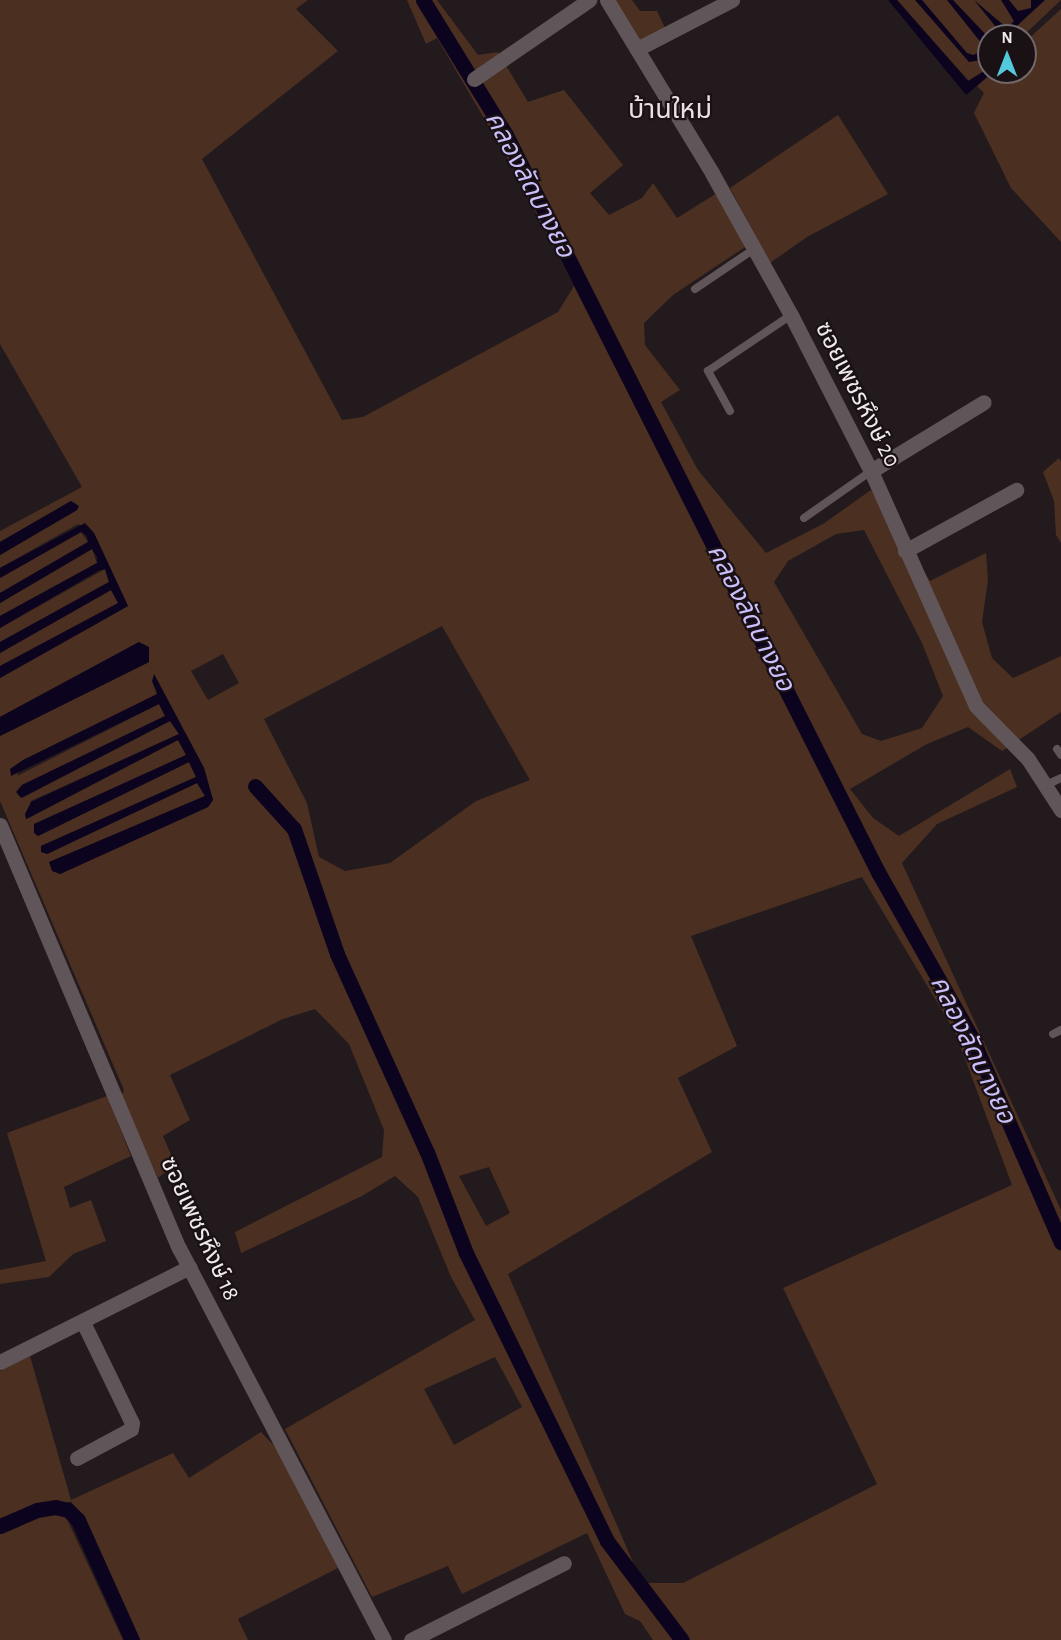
<!DOCTYPE html>
<meta charset="utf-8">
<style>
body{margin:0}
#map{position:relative;width:1061px;height:1640px;overflow:hidden;background:#231a1e;font-family:"Alegreya Sans","Noto Sans Thai",sans-serif}
div>[style]{position:absolute}
.green>*{inset:0;background:#4b2f20}
.water>*{inset:0;background:#0c041e}
.canal>*{height:15px;margin:-7.5px;padding:0 7.5px;transform-origin:7.5px;border-radius:7.5px;background:#0c041e}
.lane>*{height:8px;margin:-4px;padding:0 4px;transform-origin:4px;border-radius:4px;background:#605559}
.street>*{height:15px;margin:-7.5px;padding:0 7.5px;transform-origin:7.5px;border-radius:7.5px;background:#605559}
span{translate:-50% -50%;white-space:nowrap;text-align:center;line-height:1.15;-webkit-text-stroke:4.5px #1a1115;paint-order:stroke}
.street-label{font-size:24px;color:#f0eaec}
.water-label{font-size:26px;color:#cbbffb;font-style:italic}
.quarter-label{font-size:27px;color:#ecdfe4}
.north{position:absolute;left:977px;top:24px;width:60px;height:60px;box-sizing:border-box;background:#1a1115;border:2px solid #70686b;border-radius:50%;rotate:0deg;font-size:16px;font-weight:700;line-height:24px;text-align:center;color:#f0eaec}
.north::after{content:'';display:block;margin:auto;width:21px;height:27px;background:#53cadc;clip-path:polygon(50% 0,100% 100%,50% 72%,0 100%)}
</style>
<div id="map">
<div class="green">
<div style="clip-path:polygon(evenodd,0 0,308px 0,296px 9px,338px 51px,202px 159px,342px 420px,363px 417px,558px 312px,574px 286px,513px 168px,437px 38px,426px 44px,407px 0,437px 0,478px 55px,498px 52px,528px 102px,564px 90px,623px 165px,590px 193px,609px 215px,642px 198px,653px 183px,677px 218px,717px 193px,745px 247px,673px 295px,644px 323px,645px 345px,680px 390px,661px 402px,698px 470px,766px 553px,823px 524px,871px 490px,930px 581px,986px 553px,988px 580px,982px 622px,992px 658px,1013px 678px,1061px 656px,1061px 712px,1002px 751px,968px 727px,927px 744px,850px 789px,873px 818px,899px 836px,1010px 769px,1017px 787px,937px 824px,902px 863px,1061px 1210px,1061px 1640px,653px 1640px,640px 1621px,625px 1614px,587px 1533px,462px 1594px,448px 1566px,372px 1597px,285px 1429px,475px 1320px,451px 1277px,418px 1197px,395px 1176px,362px 1196px,241px 1253px,235px 1232px,382px 1157px,384px 1130px,349px 1044px,315px 1009px,283px 1019px,170px 1075px,190px 1120px,163px 1136px,175px 1164px,158px 1178px,121px 1097px,124px 1090px,0 801px,0 736px,149px 662px,139px 642px,0 717px,0 678px,128px 606px,94px 533px,78px 524px,0 568px,0 555px,77px 510px,71px 501px,0 542px,0 531px,82px 487px,0 344px,0 0,864px 530px,922px 643px,943px 696px,922px 728px,881px 741px,862px 734px,774px 582px,788px 561px,836px 534px,864px 530px,0 0,442px 626px,530px 780px,476px 801px,390px 863px,345px 871px,319px 857px,307px 803px,264px 719px,442px 626px,0 0,223px 654px,239px 683px,208px 700px,191px 671px,223px 654px,0 0,154px 674px,204px 768px,213px 800px,208px 807px,60px 874px,50px 862px,205px 796px,197px 783px,47px 854px,41px 846px,196px 777px,189px 762px,38px 836px,35px 824px,186px 755px,178px 740px,27px 819px,31px 801px,179px 734px,170px 721px,22px 798px,22px 785px,165px 716px,159px 704px,17px 776px,24px 760px,158px 694px,154px 674px,0 0,862px 877px,955px 1032px,1012px 1185px,783px 1288px,877px 1484px,683px 1583px,642px 1583px,508px 1274px,712px 1152px,678px 1078px,737px 1046px,691px 936px,862px 877px,0 0,489px 1167px,510px 1213px,486px 1226px,459px 1176px,489px 1167px,0 0,495px 1357px,522px 1407px,454px 1445px,424px 1389px,495px 1357px)"></div>
<div style="clip-path:polygon(615px 0,632px 0,640px 11px,657px 11px,665px 28px,640px 42px)"></div>
<div style="clip-path:polygon(897px 0,1061px 0,1023px 36px,989px 36px,989px 68px,969px 81px)"></div>
<div style="clip-path:polygon(1061px 9px,1061px 242px,1011px 188px,974px 113px,984px 93px,977px 86px,993px 72px,1025px 72px,1025px 42px)"></div>
<div style="clip-path:polygon(838px 115px,888px 194px,807px 237px,770px 263px,730px 188px)"></div>
<div style="clip-path:polygon(1059px 458px,1061px 462px,1061px 543px,1056px 535px,1054px 501px,1043px 472px)"></div>
<div style="clip-path:polygon(81px 532px,88px 542px,0 593px,0 578px)"></div>
<div style="clip-path:polygon(92px 549px,97px 563px,0 616px,0 603px)"></div>
<div style="clip-path:polygon(105px 569px,109px 582px,0 642px,0 628px)"></div>
<div style="clip-path:polygon(111px 590px,119px 603px,0 666px,0 653px)"></div>
<div style="clip-path:polygon(107px 1096px,131px 1156px,64px 1187px,70px 1208px,91px 1200px,106px 1241px,73px 1254px,49px 1277px,0 1284px,0 1270px,46px 1261px,7px 1133px)"></div>
<div style="clip-path:polygon(30px 1356px,71px 1500px,173px 1453px,189px 1478px,261px 1432px,281px 1453px,338px 1568px,238px 1619px,248px 1640px,136px 1640px,71px 1501px,43px 1513px,66px 1517px,123px 1640px,0 1640px,0 1371px)"></div>
</div>
<div class="water">
<div style="clip-path:polygon(888px 0,897px 0,968px 81px,989px 68px,993px 72px,966px 95px)"></div>
<div style="clip-path:polygon(915px 0,922px 0,967px 53px,973px 55px,980px 52px,982px 44px,947px 0,953px 0,989px 38px,989px 52px,981px 60px,969px 62px)"></div>
<div style="clip-path:polygon(974px 0,1007px 28px,1014px 21px,1001px 0,1009px 0,1018px 11px,1031px 8px,1031px 0,1045px 0,1006px 36px,995px 36px,1000px 32px)"></div>
<div style="clip-path:polygon(71px 501px,79px 506px,77px 510px,0 555px,0 542px)"></div>
<div style="clip-path:polygon(85px 523px,94px 533px,128px 606px,0 678px,0 666px,118px 603px,111px 590px,0 653px,0 642px,109px 582px,105px 569px,98px 571px,0 628px,0 616px,97px 563px,97px 557px,92px 549px,0 603px,0 593px,88px 542px,87px 536px,81px 532px,0 578px,0 568px)"></div>
<div style="clip-path:polygon(139px 642px,149px 647px,149px 662px,0 736px,0 717px)"></div>
<div style="clip-path:polygon(154px 674px,204px 768px,213px 800px,208px 807px,60px 874px,52px 871px,49px 862px,205px 796px,197px 783px,47px 854px,41px 852px,41px 846px,196px 777px,189px 762px,38px 836px,34px 833px,34px 824px,186px 755px,178px 740px,26px 819px,25px 814px,31px 802px,179px 734px,170px 721px,21px 798px,16px 792px,22px 785px,165px 716px,159px 704px,11px 776px,10px 769px,23px 760px,157px 694px,152px 681px)"></div>
</div>
<div class="canal">
<div style="left:423px;top:0;width:158px;rotate:58.4deg"></div>
<div style="left:506px;top:135px;width:826px;rotate:63.22deg"></div>
<div style="left:878px;top:872px;width:191px;rotate:60.5deg"></div>
<div style="left:972px;top:1038px;width:223px;rotate:66.5deg"></div>
<div style="left:255px;top:786px;width:58px;rotate:47.8deg"></div>
<div style="left:294px;top:829px;width:132px;rotate:71deg"></div>
<div style="left:337px;top:954px;width:217px;rotate:65.6deg"></div>
<div style="left:427px;top:1152px;width:108px;rotate:68.9deg"></div>
<div style="left:466px;top:1253px;width:321px;rotate:63.9deg"></div>
<div style="left:607px;top:1541px;width:124px;rotate:52.9deg"></div>
<div style="left:0;top:1526px;width:40px;rotate:-23.4deg"></div>
<div style="left:37px;top:1510px;width:18px;rotate:-9deg"></div>
<div style="left:55px;top:1507px;width:13px;rotate:13deg"></div>
<div style="left:68px;top:1510px;width:14px;rotate:45deg"></div>
<div style="left:78px;top:1520px;width:132px;rotate:65.8deg"></div>
</div>
<div class="lane">
<div style="left:695px;top:289px;width:71px;rotate:-34.1deg"></div>
<div style="left:730px;top:411px;width:46px;rotate:-118.8deg"></div>
<div style="left:708px;top:371px;width:100px;rotate:-34deg"></div>
<div style="left:804px;top:518px;width:82px;rotate:-35deg"></div>
<div style="left:1057px;top:749px;width:7px;rotate:56deg"></div>
<div style="left:1046px;top:785px;width:17px;rotate:-25deg"></div>
<div style="left:1053px;top:1034px;width:9px;rotate:-27deg"></div>
</div>
<div class="street">
<div style="left:607px;top:0;width:202px;rotate:58.7deg"></div>
<div style="left:712px;top:173px;width:162px;rotate:60.9deg"></div>
<div style="left:791px;top:315px;width:175px;rotate:62.9deg"></div>
<div style="left:871px;top:471px;width:257px;rotate:65.9deg"></div>
<div style="left:976px;top:706px;width:74px;rotate:45.5deg"></div>
<div style="left:1028px;top:759px;width:61px;rotate:57.1deg"></div>
<div style="left:637px;top:49px;width:107px;rotate:-27.3deg"></div>
<div style="left:474px;top:79px;width:140px;rotate:-34.5deg"></div>
<div style="left:871px;top:471px;width:132px;rotate:-31.4deg"></div>
<div style="left:905px;top:551px;width:127px;rotate:-28.8deg"></div>
<div style="left:0;top:825px;width:459px;rotate:67.1deg"></div>
<div style="left:179px;top:1248px;width:442px;rotate:62.4deg"></div>
<div style="left:0;top:1362px;width:212px;rotate:-26.6deg"></div>
<div style="left:77px;top:1458px;width:61px;rotate:-28.2deg"></div>
<div style="left:131px;top:1429px;width:6px;rotate:-81deg"></div>
<div style="left:132px;top:1423px;width:112px;rotate:-115.9deg"></div>
<div style="left:411px;top:1640px;width:171px;rotate:-26.7deg"></div>
</div>
<div class="street-label">
<span style="left:857px;top:395px;rotate:63deg">ซอยเพชรหึงษ์ 20</span>
<span style="left:199px;top:1229px;rotate:65deg">ซอยเพชรหึงษ์ 18</span>
</div>
<div class="water-label">
<span style="left:529px;top:185px;rotate:62deg">คลองลัดบางยอ</span>
<span style="left:750px;top:618px;rotate:63deg">คลองลัดบางยอ</span>
<span style="left:972px;top:1050px;rotate:64deg">คลองลัดบางยอ</span>
</div>
<div class="quarter-label">
<span style="left:670px;top:110px">บ้านใหม่</span>
</div>
<div class="north">N</div>
</div>
